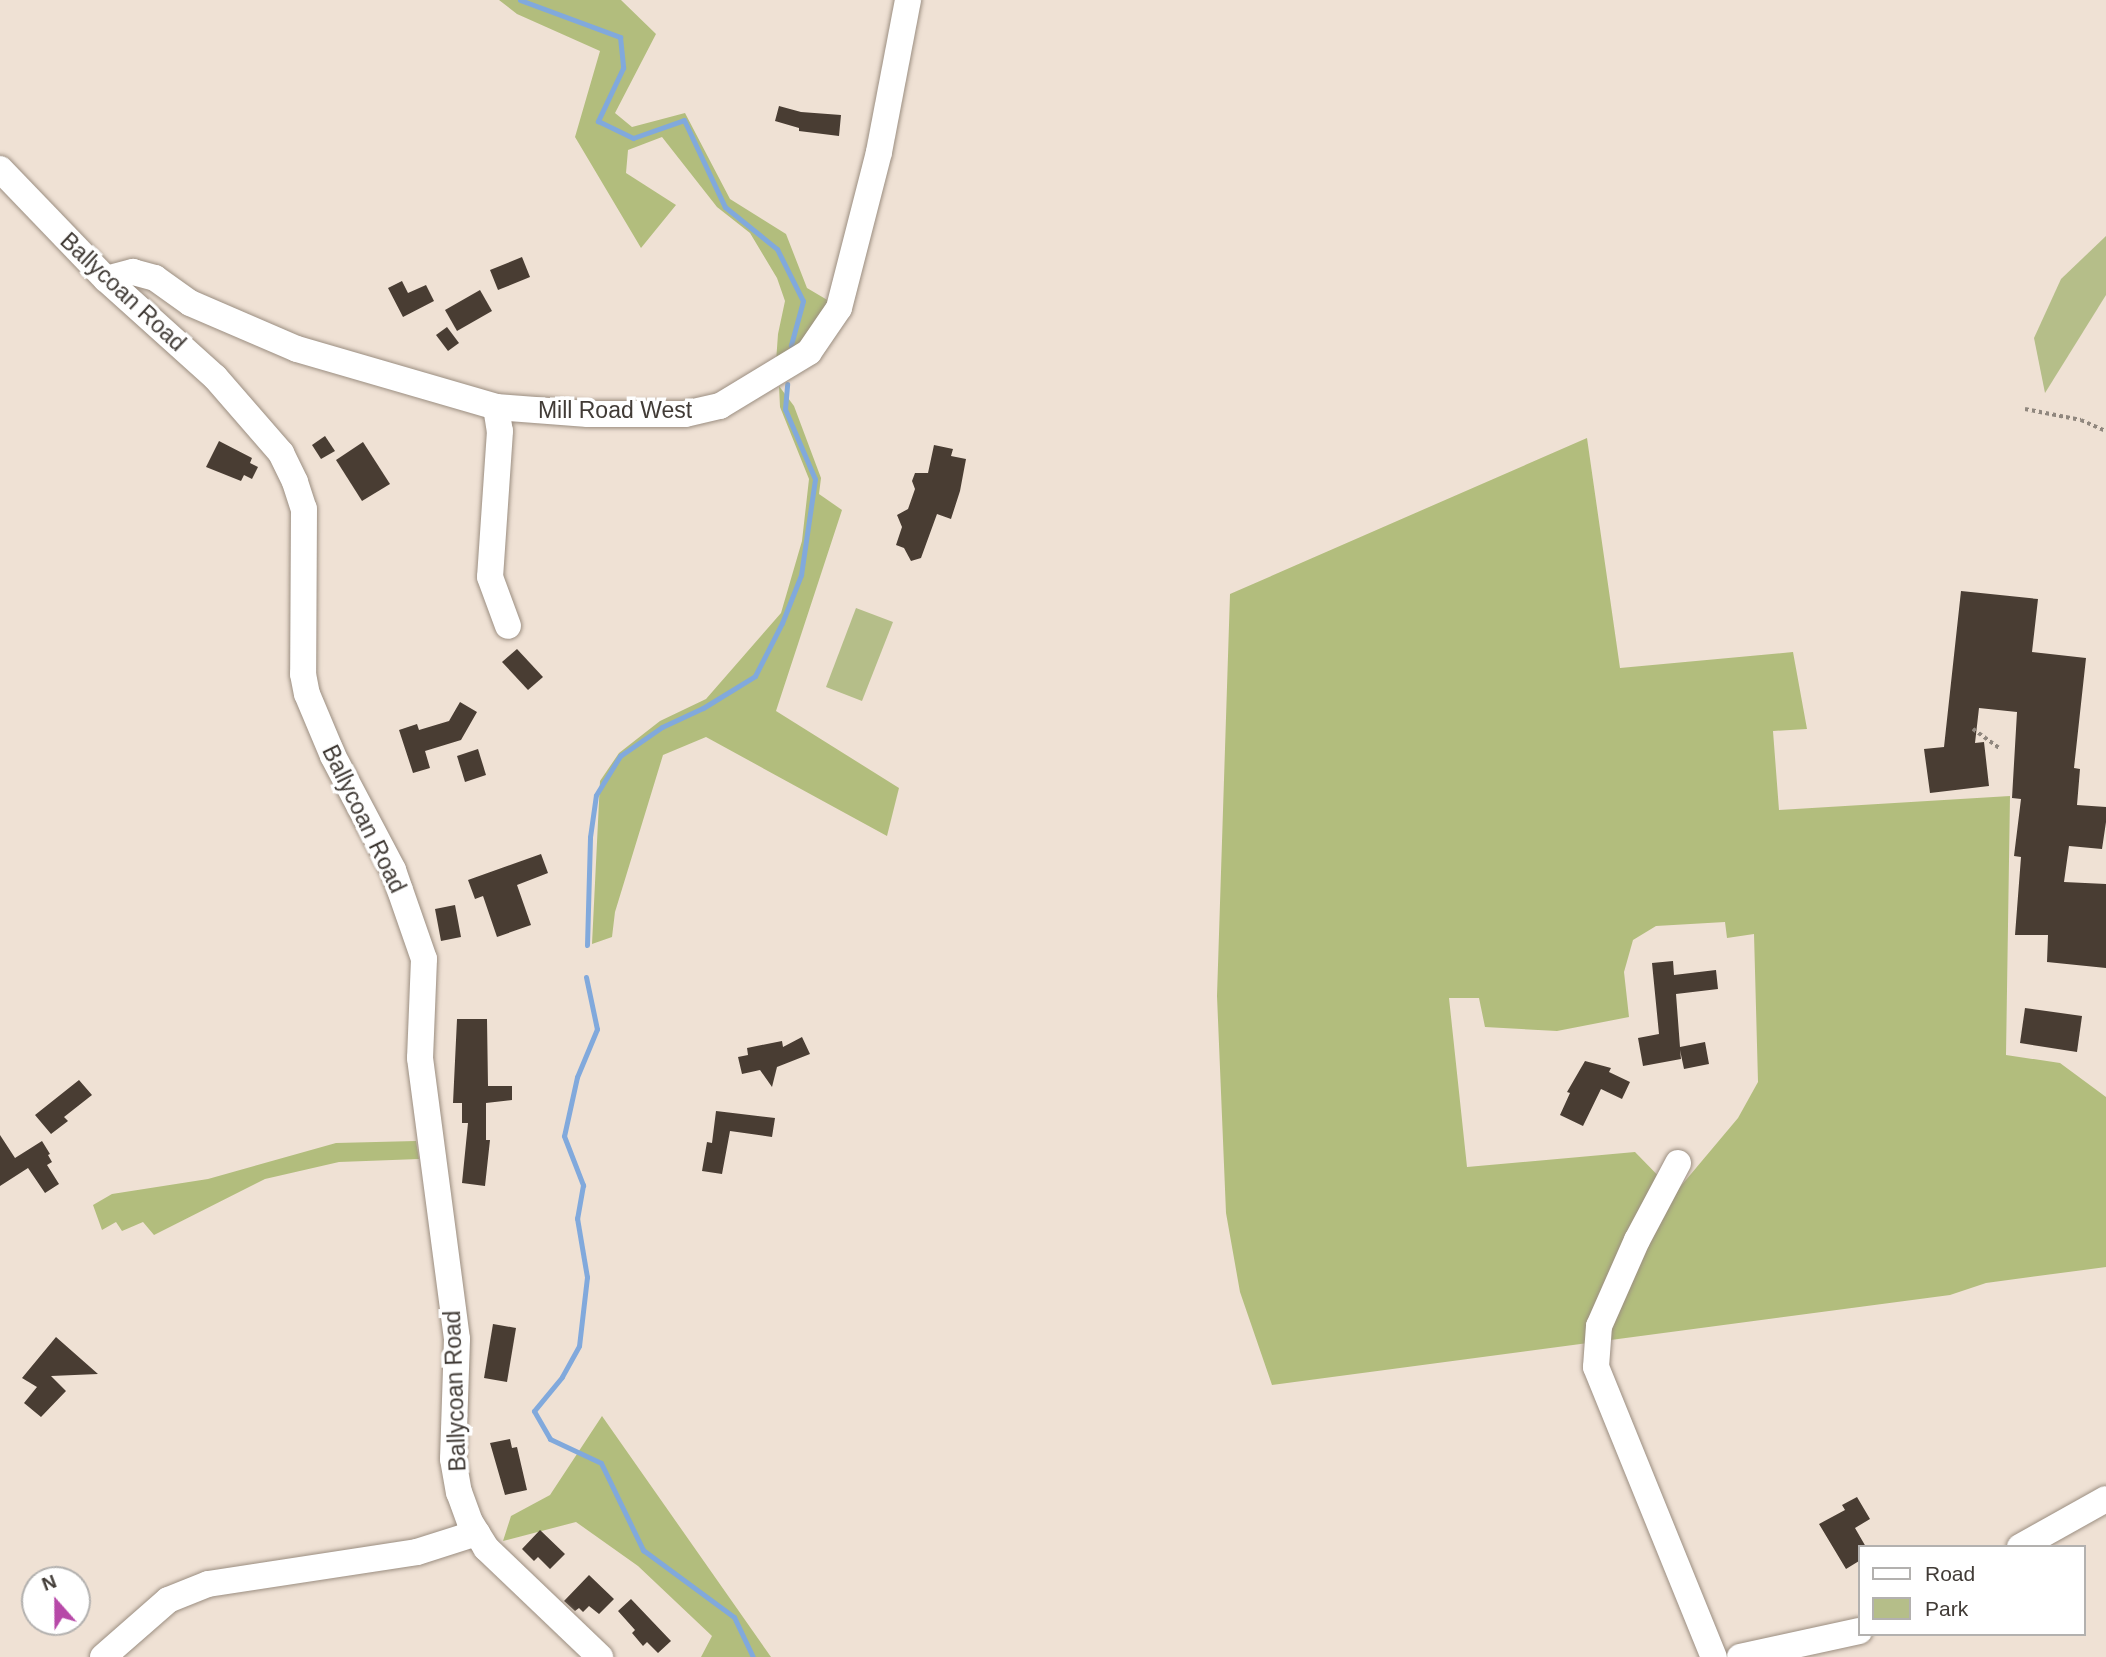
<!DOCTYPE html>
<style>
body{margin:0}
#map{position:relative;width:2106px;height:1657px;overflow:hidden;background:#efe1d4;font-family:Helvetica,sans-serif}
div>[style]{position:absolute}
.green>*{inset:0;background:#b5be89}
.forest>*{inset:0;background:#b2bd7d}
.stream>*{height:5px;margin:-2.5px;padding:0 2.5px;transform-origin:2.5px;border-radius:2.5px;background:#81a9dc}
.building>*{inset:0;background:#493d33}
.path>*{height:3.5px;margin-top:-1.75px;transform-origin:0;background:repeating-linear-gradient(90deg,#90877e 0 3.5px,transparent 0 7px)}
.roads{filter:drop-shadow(0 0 2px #9b8e81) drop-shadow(0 0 2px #9b8e81)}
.minor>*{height:26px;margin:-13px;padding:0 13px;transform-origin:13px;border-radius:13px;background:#fff}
span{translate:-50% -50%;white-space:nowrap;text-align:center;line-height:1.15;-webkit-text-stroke:7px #fff;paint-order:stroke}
.street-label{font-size:23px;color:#413b36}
.legend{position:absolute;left:1858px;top:1545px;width:228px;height:91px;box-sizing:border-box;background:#fff;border:2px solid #b3b1af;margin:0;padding:9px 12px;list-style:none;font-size:21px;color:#413b36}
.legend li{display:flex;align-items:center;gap:14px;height:35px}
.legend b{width:35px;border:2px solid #b3b1af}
.north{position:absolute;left:21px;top:1566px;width:70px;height:70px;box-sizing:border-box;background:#fff;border:2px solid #b3b1af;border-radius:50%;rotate:339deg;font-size:19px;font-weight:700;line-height:28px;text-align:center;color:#413b36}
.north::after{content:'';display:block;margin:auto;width:24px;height:32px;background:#b749a8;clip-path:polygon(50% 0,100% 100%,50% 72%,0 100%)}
</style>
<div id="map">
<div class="green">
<div style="clip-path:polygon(2106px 236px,2106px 295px,2045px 393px,2034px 338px,2061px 279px)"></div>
<div style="clip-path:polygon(856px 608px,893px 622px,862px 701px,826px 687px)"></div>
</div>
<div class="forest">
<div style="clip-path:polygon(499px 0,621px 0,656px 34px,615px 113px,632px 127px,685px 113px,730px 199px,786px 234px,807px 288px,829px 301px,803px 341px,776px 362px,778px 334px,785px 301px,777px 278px,750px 233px,717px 207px,662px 137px,628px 150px,626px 173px,676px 205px,641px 248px,575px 137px,600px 51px,517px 14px)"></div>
<div style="clip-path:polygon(779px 386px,794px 406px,821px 478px,819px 494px,842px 510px,776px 711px,899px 788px,887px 836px,706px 737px,663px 755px,615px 912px,612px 937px,592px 944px,600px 781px,619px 753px,660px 721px,706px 699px,781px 613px,802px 541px,809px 479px,780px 407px)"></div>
<div style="clip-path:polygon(evenodd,1587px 438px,1620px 668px,1793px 652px,1807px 729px,1773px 731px,1779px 810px,2010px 796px,2006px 1055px,2060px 1063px,2106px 1097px,2106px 1267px,1986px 1283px,1950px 1295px,1272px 1385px,1240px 1292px,1226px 1213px,1217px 996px,1230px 594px,1587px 438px,1725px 922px,1727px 938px,1754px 934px,1758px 1082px,1738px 1118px,1675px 1193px,1635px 1152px,1467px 1167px,1449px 998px,1479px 998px,1485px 1027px,1557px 1031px,1629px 1017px,1624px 972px,1633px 940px,1656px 926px,1725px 922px)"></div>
<div style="clip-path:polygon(416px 1141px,419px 1159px,339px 1162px,265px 1179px,154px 1235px,143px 1222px,122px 1231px,116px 1222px,102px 1230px,93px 1205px,112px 1194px,208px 1179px,336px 1143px)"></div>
<div style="clip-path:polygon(602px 1416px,771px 1657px,701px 1657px,712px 1636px,638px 1566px,576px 1522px,503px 1541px,511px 1516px,550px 1495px)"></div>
</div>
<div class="stream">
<div style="left:520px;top:0;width:107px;rotate:20.3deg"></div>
<div style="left:620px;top:37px;width:31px;rotate:84deg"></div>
<div style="left:623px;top:68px;width:59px;rotate:115.3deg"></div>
<div style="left:598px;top:121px;width:39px;rotate:26deg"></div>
<div style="left:633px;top:138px;width:54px;rotate:-19.4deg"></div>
<div style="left:684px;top:120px;width:96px;rotate:64.8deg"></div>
<div style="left:725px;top:207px;width:67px;rotate:38.9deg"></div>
<div style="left:777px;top:249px;width:58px;rotate:63.4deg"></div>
<div style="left:803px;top:301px;width:46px;rotate:105.3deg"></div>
<div style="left:587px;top:945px;width:108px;rotate:-88.4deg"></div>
<div style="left:590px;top:837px;width:42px;rotate:-81.9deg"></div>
<div style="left:596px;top:795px;width:46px;rotate:-58.4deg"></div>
<div style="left:620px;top:756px;width:51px;rotate:-34.6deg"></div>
<div style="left:662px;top:727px;width:45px;rotate:-24.9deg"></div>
<div style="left:703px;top:708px;width:61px;rotate:-31.6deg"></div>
<div style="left:755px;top:676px;width:59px;rotate:-63deg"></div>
<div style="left:782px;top:623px;width:52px;rotate:-68.4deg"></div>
<div style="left:801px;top:575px;width:97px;rotate:-81.7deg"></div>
<div style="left:815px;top:479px;width:76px;rotate:-113.2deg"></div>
<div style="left:785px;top:409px;width:25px;rotate:-85deg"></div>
<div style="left:586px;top:977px;width:53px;rotate:78.1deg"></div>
<div style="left:597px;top:1029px;width:52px;rotate:112.6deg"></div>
<div style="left:577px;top:1077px;width:60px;rotate:102.4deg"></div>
<div style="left:564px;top:1136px;width:53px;rotate:68.8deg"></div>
<div style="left:583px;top:1185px;width:34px;rotate:100deg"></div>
<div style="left:577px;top:1218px;width:60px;rotate:80.4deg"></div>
<div style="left:587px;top:1277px;width:69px;rotate:96.6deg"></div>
<div style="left:579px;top:1346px;width:35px;rotate:119deg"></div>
<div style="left:562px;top:1377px;width:44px;rotate:129.5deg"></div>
<div style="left:534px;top:1411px;width:32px;rotate:60deg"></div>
<div style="left:550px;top:1439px;width:56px;rotate:25.2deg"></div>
<div style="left:601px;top:1463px;width:97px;rotate:64.2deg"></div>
<div style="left:643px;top:1550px;width:113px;rotate:36.4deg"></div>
<div style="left:734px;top:1617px;width:44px;rotate:64.6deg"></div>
</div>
<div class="building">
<div style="clip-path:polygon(779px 106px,801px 112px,841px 115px,839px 136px,799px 131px,799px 128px,775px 121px)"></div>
<div style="clip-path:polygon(522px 257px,530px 277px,498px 290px,490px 270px)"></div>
<div style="clip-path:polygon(402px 281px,408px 293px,426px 285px,434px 301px,403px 317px,388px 288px)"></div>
<div style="clip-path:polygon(480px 290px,492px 311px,457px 331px,445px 310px)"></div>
<div style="clip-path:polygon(447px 327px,459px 343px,448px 351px,436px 335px)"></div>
<div style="clip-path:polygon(325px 436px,335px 451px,321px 459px,312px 445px)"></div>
<div style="clip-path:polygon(219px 441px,252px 458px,250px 463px,258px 467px,252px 479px,244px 475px,241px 481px,206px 467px)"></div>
<div style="clip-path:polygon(363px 442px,390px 484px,362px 501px,336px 460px)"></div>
<div style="clip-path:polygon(934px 445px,953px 449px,951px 456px,966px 459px,960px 491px,951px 519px,937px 514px,921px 558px,911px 561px,904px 548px,896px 545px,902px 527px,897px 515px,908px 509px,915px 489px,912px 481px,915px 473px,928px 473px)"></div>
<div style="clip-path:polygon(1961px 591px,2038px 599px,2032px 652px,2086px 658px,2074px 768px,2080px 769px,2077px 805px,2106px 807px,2106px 822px,2102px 849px,2069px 846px,2064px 882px,2106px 884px,2106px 968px,2047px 962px,2048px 935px,2015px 935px,2021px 857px,2014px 856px,2021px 799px,2012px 798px,2017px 712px,1979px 708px,1975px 743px,1984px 742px,1989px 786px,1930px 793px,1924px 749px,1944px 747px)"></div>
<div style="clip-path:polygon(517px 649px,543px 677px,528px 690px,502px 662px)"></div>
<div style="clip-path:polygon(460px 702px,477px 712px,461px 740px,425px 751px,430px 768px,413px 773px,399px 730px,417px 724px,419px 730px,449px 721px)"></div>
<div style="clip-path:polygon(478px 749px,486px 775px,465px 782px,457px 756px)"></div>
<div style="clip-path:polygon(541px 854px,548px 873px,517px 885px,531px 925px,497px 937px,483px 896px,475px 899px,468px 880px)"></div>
<div style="clip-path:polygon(455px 905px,461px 937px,441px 941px,435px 909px)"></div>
<div style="clip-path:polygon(1673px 961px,1674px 975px,1716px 970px,1718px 989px,1676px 994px,1680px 1047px,1705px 1042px,1709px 1064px,1684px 1069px,1680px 1050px,1681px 1059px,1643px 1066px,1638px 1038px,1659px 1034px,1652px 963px)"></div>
<div style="clip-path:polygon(2025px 1008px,2082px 1016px,2077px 1052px,2020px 1043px)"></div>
<div style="clip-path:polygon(457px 1019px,487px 1019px,488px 1086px,512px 1086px,512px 1100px,486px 1103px,486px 1140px,490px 1140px,485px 1186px,462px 1183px,468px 1123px,462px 1123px,462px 1103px,453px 1103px)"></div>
<div style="clip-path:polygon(802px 1037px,810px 1054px,777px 1067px,772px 1087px,760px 1070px,742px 1074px,738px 1057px,748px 1055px,747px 1048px,782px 1041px,783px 1047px)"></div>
<div style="clip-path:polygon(1585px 1061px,1611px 1068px,1609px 1072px,1630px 1082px,1622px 1099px,1601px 1089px,1583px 1126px,1560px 1115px,1570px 1093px,1567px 1092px)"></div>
<div style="clip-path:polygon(79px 1080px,92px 1095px,64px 1117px,68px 1121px,51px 1134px,35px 1115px)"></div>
<div style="clip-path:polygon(716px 1111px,775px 1118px,772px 1137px,730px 1131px,722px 1174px,702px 1171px,707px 1142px,712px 1143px)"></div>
<div style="clip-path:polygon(0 1135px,15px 1158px,42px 1141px,50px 1154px,48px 1155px,52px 1162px,47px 1165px,59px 1184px,45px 1193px,28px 1168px,0 1186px)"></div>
<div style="clip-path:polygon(493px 1324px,516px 1328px,507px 1382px,484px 1378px)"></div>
<div style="clip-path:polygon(56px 1337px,98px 1374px,51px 1376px,66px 1391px,41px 1417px,24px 1403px,37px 1387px,22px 1378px)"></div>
<div style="clip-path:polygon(510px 1439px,512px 1448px,517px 1447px,527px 1490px,505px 1495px,490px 1443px)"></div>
<div style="clip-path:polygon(1857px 1497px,1870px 1519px,1855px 1528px,1866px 1547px,1859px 1547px,1859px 1561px,1846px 1569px,1819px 1524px,1845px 1510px,1842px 1505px)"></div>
<div style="clip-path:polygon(540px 1530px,565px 1554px,550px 1569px,538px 1557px,534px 1561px,522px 1549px)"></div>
<div style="clip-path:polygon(589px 1575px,614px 1599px,599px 1614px,589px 1606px,583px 1612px,579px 1608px,575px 1611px,564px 1601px)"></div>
<div style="clip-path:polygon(631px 1599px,671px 1641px,658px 1653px,647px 1642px,643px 1646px,632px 1633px,635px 1630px,618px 1611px)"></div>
</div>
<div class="path">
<div style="left:2025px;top:409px;width:57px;rotate:11.1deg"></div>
<div style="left:2081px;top:420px;width:27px;rotate:24deg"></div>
<div style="left:1973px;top:729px;width:34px;rotate:36deg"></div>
</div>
<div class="roads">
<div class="minor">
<div style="left:0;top:169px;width:153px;rotate:46.1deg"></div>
<div style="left:106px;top:279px;width:147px;rotate:42deg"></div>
<div style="left:215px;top:377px;width:101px;rotate:49deg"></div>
<div style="left:281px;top:453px;width:32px;rotate:64deg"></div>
<div style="left:295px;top:482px;width:28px;rotate:72deg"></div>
<div style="left:304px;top:509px;width:165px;rotate:90.3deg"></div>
<div style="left:303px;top:674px;width:20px;rotate:79deg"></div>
<div style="left:307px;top:694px;width:67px;rotate:67.2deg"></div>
<div style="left:333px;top:756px;width:129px;rotate:62.2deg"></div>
<div style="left:393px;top:870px;width:94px;rotate:70.8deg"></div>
<div style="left:424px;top:959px;width:99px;rotate:92.3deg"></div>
<div style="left:420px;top:1058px;width:283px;rotate:82.5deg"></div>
<div style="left:457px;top:1339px;width:120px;rotate:91.9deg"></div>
<div style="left:453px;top:1459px;width:34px;rotate:80deg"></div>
<div style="left:459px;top:1492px;width:32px;rotate:70deg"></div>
<div style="left:470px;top:1522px;width:31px;rotate:58deg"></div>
<div style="left:486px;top:1548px;width:158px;rotate:43.7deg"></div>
<div style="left:106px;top:279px;width:28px;rotate:-15deg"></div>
<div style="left:133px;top:272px;width:23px;rotate:15deg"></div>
<div style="left:155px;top:278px;width:43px;rotate:35.5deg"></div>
<div style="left:190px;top:303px;width:116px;rotate:23.3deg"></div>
<div style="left:297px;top:349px;width:207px;rotate:16.2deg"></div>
<div style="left:496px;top:407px;width:92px;rotate:4.4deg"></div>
<div style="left:588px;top:414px;width:97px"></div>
<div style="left:685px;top:414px;width:36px;rotate:-13deg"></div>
<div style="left:720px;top:406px;width:104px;rotate:-31.2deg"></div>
<div style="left:809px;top:352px;width:53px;rotate:-55.7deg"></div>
<div style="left:839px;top:308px;width:161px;rotate:-75.6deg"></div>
<div style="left:879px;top:152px;width:155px;rotate:-79.2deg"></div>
<div style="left:496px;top:407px;width:24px;rotate:81deg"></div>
<div style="left:500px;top:431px;width:146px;rotate:93.9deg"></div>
<div style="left:490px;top:577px;width:52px;rotate:69.8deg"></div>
<div style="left:1678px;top:1163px;width:87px;rotate:118deg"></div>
<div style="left:1637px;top:1240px;width:94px;rotate:113.8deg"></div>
<div style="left:1599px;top:1326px;width:41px;rotate:94.2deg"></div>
<div style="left:1596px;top:1367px;width:313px;rotate:67.9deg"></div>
<div style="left:2020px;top:1547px;width:98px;rotate:-29.2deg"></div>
<div style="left:103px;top:1657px;width:86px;rotate:-41.2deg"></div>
<div style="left:168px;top:1600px;width:43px;rotate:-21.8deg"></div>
<div style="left:208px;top:1584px;width:211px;rotate:-8.7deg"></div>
<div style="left:417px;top:1552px;width:63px;rotate:-17.6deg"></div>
<div style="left:1740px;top:1657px;width:122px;rotate:-12.3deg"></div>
</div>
</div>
<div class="street-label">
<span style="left:123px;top:292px;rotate:43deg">Ballycoan Road</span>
<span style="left:615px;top:410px">Mill Road West</span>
<span style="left:364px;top:819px;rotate:64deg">Ballycoan Road</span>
<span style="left:455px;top:1391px;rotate:-92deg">Ballycoan Road</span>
</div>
<ul class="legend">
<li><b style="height:9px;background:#fff"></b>Road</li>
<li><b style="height:19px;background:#b5be89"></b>Park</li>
</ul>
<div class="north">N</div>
</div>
